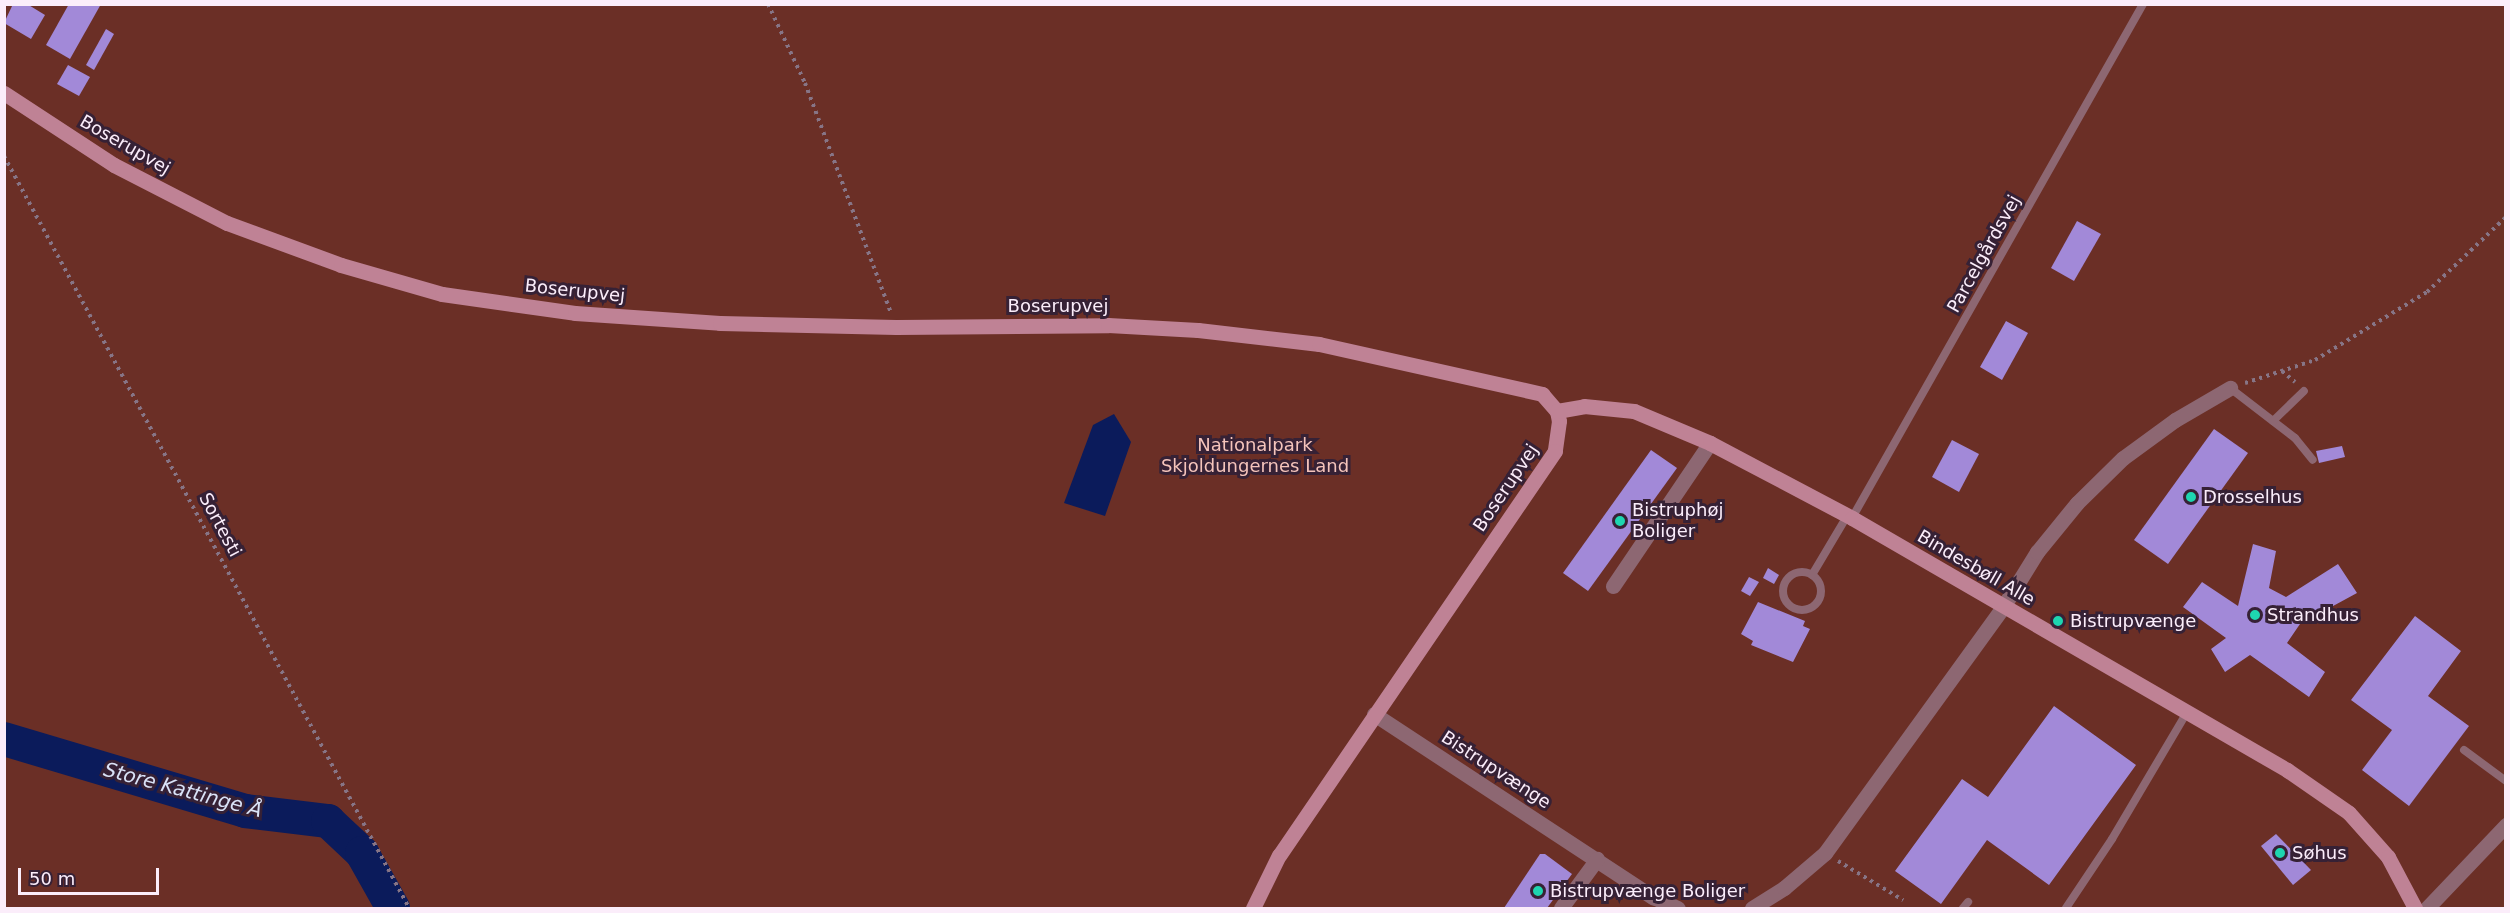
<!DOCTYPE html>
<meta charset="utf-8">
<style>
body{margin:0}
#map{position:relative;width:2510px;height:913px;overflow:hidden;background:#402b3f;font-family:"DejaVu Sans",sans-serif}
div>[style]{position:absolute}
.green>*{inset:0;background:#6b2f26}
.water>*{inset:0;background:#0b1b5b}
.river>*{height:34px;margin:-17px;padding:0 17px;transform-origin:17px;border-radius:17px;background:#0b1b5b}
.building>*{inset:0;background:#a289d8}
.path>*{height:4px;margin-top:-2px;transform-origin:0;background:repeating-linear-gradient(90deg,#877586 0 3px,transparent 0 7.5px)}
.lane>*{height:8px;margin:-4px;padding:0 4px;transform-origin:4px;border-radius:4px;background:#8d6772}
.lane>.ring{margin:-4px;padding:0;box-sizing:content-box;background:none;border:8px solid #8d6772;border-radius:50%}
.street>*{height:15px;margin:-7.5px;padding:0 7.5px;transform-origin:7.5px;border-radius:7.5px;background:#8d6772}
.secondary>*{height:15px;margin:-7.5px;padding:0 7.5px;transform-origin:7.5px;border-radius:7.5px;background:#bf8295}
.dots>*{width:16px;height:16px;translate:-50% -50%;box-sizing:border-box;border:3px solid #362135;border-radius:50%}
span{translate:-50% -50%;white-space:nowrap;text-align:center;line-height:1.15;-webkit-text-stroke:6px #362135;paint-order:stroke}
.street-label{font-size:18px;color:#fbedfa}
.park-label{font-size:18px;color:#f5c4bb}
.poi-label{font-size:18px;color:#fbedfa}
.left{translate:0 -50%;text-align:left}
.water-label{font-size:20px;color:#d9e2f7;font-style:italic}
.frame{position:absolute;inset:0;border:6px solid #fbedfa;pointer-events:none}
.scale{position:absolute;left:18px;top:868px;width:141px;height:27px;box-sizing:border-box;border:3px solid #fbedfa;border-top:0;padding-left:8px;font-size:18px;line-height:21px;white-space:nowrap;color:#fbedfa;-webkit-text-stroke:4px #362135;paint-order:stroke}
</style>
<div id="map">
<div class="green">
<div style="clip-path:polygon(5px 5px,2505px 5px,2505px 908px,5px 908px)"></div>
</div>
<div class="water">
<div style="clip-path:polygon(1114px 414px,1131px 442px,1105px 516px,1064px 503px,1093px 425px)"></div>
</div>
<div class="river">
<div style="left:4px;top:739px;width:252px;rotate:16.6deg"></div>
<div style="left:245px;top:811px;width:84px;rotate:6.9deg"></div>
<div style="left:328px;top:821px;width:47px;rotate:43.3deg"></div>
<div style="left:362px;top:853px;width:63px;rotate:60.6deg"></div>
</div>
<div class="building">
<div style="clip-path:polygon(13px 4px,27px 4px,45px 15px,31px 39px,4px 23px)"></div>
<div style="clip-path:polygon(69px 4px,101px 4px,70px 59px,46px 45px)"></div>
<div style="clip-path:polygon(106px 29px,114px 34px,94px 70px,86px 65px)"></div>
<div style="clip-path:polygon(68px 65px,90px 77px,79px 96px,57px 84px)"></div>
<div style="clip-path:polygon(2077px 221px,2101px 234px,2074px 281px,2051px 268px)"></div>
<div style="clip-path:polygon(2006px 321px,2028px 333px,2002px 380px,1980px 367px)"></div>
<div style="clip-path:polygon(2214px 429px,2248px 453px,2168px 564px,2134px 540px)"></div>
<div style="clip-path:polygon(1952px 440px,1979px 454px,1959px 492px,1932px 477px)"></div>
<div style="clip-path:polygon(2342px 446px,2345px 457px,2319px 463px,2316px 451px)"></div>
<div style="clip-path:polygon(1651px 450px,1677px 468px,1588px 591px,1563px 573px)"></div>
<div style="clip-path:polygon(2253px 544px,2276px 551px,2269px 588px,2286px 597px,2338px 564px,2357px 593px,2300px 624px,2287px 643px,2325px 672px,2309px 697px,2250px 655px,2225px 672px,2211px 649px,2226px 638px,2183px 607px,2202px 582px,2238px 606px)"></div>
<div style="clip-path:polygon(1768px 568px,1779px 575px,1774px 584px,1763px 578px)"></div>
<div style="clip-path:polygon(1749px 577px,1759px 582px,1750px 596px,1741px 591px)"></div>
<div style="clip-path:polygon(1758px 602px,1805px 621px,1803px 626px,1810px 629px,1793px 662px,1751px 645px,1753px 641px,1741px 634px)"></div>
<div style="clip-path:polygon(2415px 616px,2461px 651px,2428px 696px,2469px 726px,2409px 806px,2362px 770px,2392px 730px,2351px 700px)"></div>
<div style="clip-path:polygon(2054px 706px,2136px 765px,2049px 885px,1987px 840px,1941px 904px,1895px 871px,1962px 779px,1988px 797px)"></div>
<div style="clip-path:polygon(2276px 834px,2311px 870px,2293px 885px,2261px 846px)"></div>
<div style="clip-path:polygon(1540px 854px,1545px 854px,1572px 874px,1547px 908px,1504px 908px)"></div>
</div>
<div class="path">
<div style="left:768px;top:4px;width:87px;rotate:64.9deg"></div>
<div style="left:805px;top:83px;width:246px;rotate:69.5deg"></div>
<div style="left:4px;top:156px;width:854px;rotate:61.69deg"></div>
<div style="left:2282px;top:371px;width:17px;rotate:40deg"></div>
<div style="left:2245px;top:383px;width:74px;rotate:-18.2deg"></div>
<div style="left:2315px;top:360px;width:131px;rotate:-31.3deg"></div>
<div style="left:2427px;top:292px;width:109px;rotate:-43.5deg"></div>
<div style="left:1838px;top:861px;width:76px;rotate:31deg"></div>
</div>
<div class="lane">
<div style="left:2230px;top:388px;width:82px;rotate:37.6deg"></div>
<div style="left:2295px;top:438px;width:28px;rotate:51deg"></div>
<div style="left:2273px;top:421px;width:43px;rotate:-44.1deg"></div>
<div style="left:1852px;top:518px;width:591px;rotate:-60.48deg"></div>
<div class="ring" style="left:1783px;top:572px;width:30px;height:30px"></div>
<div style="left:1812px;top:575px;width:69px;rotate:-59.3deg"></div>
<div style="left:2464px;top:750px;width:52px;rotate:36.4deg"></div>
<div style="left:1963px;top:908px;width:8px;rotate:-50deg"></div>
<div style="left:2066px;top:908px;width:83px;rotate:-56.3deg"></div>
<div style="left:2112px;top:839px;width:147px;rotate:-59.4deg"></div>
</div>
<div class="street">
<div style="left:1613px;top:586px;width:173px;rotate:-55.9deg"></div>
<div style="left:1374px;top:714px;width:334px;rotate:33.3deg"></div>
<div style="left:1653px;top:897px;width:27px;rotate:24deg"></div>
<div style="left:1561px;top:908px;width:61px;rotate:-53.7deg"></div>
<div style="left:1752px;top:908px;width:38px;rotate:-32deg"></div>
<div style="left:1784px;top:888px;width:54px;rotate:-40.5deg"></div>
<div style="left:1825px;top:853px;width:304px;rotate:-54.1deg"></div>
<div style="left:2003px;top:607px;width:65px;rotate:-58.3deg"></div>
<div style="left:2037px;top:552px;width:63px;rotate:-50.8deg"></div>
<div style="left:2077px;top:503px;width:64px;rotate:-44.4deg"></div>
<div style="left:2123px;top:458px;width:64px;rotate:-36.2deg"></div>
<div style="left:2175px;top:420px;width:64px;rotate:-30.2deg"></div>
<div style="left:2427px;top:908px;width:115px;rotate:-46.4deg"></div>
</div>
<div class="secondary">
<div style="left:4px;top:93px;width:131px;rotate:33.2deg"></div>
<div style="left:114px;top:165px;width:127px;rotate:27.2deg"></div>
<div style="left:227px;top:223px;width:121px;rotate:20.2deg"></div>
<div style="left:341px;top:265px;width:105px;rotate:16deg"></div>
<div style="left:442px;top:294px;width:134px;rotate:8.1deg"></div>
<div style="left:575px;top:313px;width:145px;rotate:3.9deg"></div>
<div style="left:720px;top:323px;width:176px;rotate:1.3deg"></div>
<div style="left:896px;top:327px;width:212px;rotate:-0.5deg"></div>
<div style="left:1108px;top:325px;width:90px;rotate:3.2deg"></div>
<div style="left:1198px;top:330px;width:122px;rotate:6.6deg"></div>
<div style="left:1319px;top:344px;width:229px;rotate:12.6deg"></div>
<div style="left:1542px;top:394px;width:23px;rotate:49deg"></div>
<div style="left:1557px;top:411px;width:10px;rotate:79deg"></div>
<div style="left:1559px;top:421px;width:30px;rotate:98deg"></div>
<div style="left:1555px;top:451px;width:489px;rotate:124.3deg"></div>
<div style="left:1279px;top:855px;width:59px;rotate:116.1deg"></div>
<div style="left:1557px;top:411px;width:27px;rotate:-10deg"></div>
<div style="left:1584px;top:406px;width:50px;rotate:5.7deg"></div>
<div style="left:1634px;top:411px;width:82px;rotate:22.8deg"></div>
<div style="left:1710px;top:443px;width:161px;rotate:27.8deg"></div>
<div style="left:1852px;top:518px;width:503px;rotate:30.08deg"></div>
<div style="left:2287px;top:770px;width:75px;rotate:34.7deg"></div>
<div style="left:2349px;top:813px;width:59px;rotate:48.4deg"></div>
<div style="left:2388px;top:857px;width:58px;rotate:62.1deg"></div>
</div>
<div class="dots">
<div style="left:2191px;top:497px;background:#1ed5b0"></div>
<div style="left:1620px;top:521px;background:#1ed5b0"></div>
<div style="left:2255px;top:615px;background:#1ed5b0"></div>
<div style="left:2058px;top:621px;background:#1ed5b0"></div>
<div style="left:2280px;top:853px;background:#1ed5b0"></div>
<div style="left:1538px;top:891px;background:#1ed5b0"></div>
</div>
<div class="street-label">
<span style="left:125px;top:145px;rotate:30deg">Boserupvej</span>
<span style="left:1984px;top:254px;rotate:-61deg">Parcelgårdsvej</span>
<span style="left:575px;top:291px;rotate:6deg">Boserupvej</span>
<span style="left:1058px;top:306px">Boserupvej</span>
<span style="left:1506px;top:488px;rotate:-56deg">Boserupvej</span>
<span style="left:220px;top:525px;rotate:62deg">Sortesti</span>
<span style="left:1976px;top:568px;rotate:30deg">Bindesbøll Alle</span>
<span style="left:1496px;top:770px;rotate:33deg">Bistrupvænge</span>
</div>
<div class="park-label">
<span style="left:1255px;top:456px">Nationalpark<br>Skjoldungernes Land</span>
</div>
<div class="poi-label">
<span class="left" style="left:2203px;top:497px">Drosselhus</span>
<span class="left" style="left:1632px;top:521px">Bistruphøj<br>Boliger</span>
<span class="left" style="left:2267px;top:615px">Strandhus</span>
<span class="left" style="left:2070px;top:621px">Bistrupvænge</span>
<span class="left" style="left:2292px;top:853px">Søhus</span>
<span class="left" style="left:1550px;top:891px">Bistrupvænge Boliger</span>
</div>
<div class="water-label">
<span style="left:183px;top:790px;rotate:15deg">Store Kattinge Å</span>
</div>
<div class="frame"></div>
<div class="scale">50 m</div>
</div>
